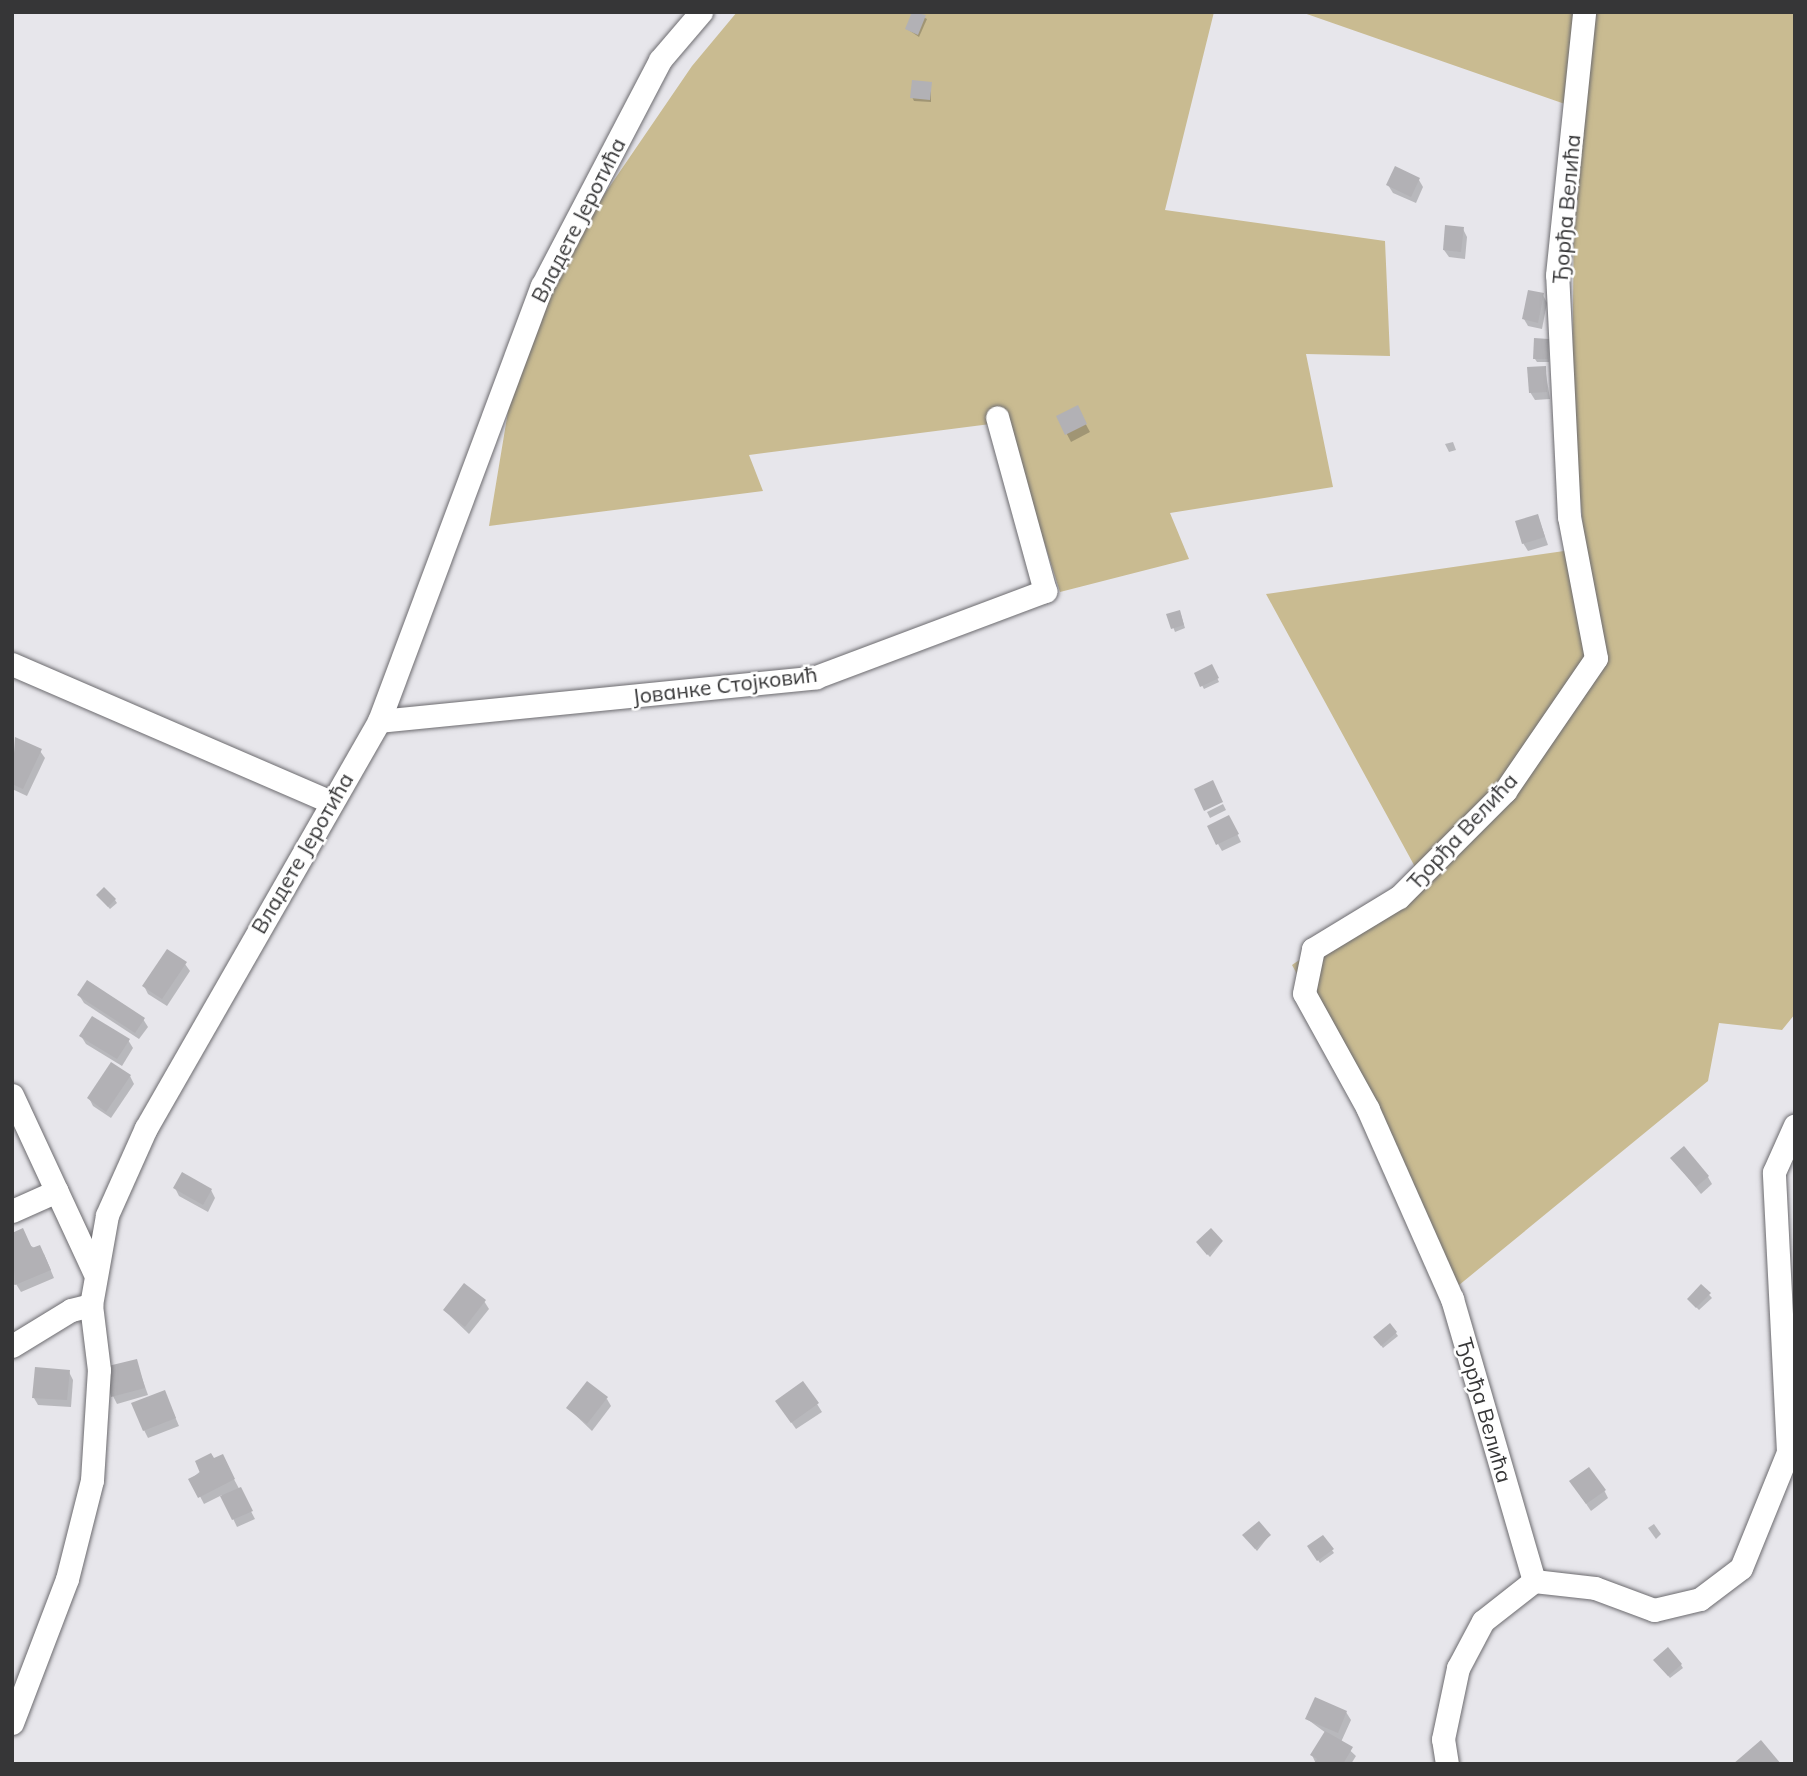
<!DOCTYPE html>
<meta charset="utf-8">
<style>
body{margin:0}
#map{position:relative;width:1807px;height:1776px;overflow:hidden;background:#e7e6eb;font-family:Mulish,sans-serif}
div>[style]{position:absolute}
.green>*{inset:0;background:#c9bb91}
.shadow>*{inset:0;background:#0003}
.building>*{inset:0;background:#b2b1b5}
.roads{filter:drop-shadow(0 0 2px #6c6b6f) drop-shadow(0 0 2px #6c6b6f)}
.street>*{height:23px;margin:-11.5px;padding:0 11.5px;transform-origin:11.5px;border-radius:11.5px;background:#fff}
span{translate:-50% -50%;white-space:nowrap;text-align:center;line-height:1.15;-webkit-text-stroke:5px #fff;paint-order:stroke}
.street-label{font-size:21px;color:#363637}
.frame{position:absolute;inset:0;border:14px solid #363637;pointer-events:none}
</style>
<div id="map">
<div class="green">
<div style="clip-path:polygon(737px 12px,1214px 12px,1165px 210px,1385px 241px,1390px 356px,1306px 354px,1333px 487px,1170px 513px,1189px 559px,1060px 592px,1006px 422px,749px 455px,763px 491px,489px 526px,516px 363px,597px 205px,692px 66px)"></div>
<div style="clip-path:polygon(1301px 12px,1795px 12px,1795px 1014px,1782px 1030px,1719px 1023px,1708px 1081px,1453px 1290px,1364px 1096px,1292px 965px,1346px 928px,1426px 887px,1266px 594px,1585px 548px,1572px 410px,1574px 205px,1585px 111px)"></div>
</div>
<div class="shadow">
<div style="clip-path:polygon(914px 12px,927px 19px,919px 37px,907px 29px)"></div>
<div style="clip-path:polygon(931px 84px,931px 102px,914px 101px,912px 97px)"></div>
<div style="clip-path:polygon(1419px 180px,1423px 187px,1416px 203px,1393px 193px,1388px 185px)"></div>
<div style="clip-path:polygon(1463px 229px,1467px 237px,1465px 259px,1449px 257px,1444px 250px)"></div>
<div style="clip-path:polygon(1543px 295px,1547px 303px,1542px 329px,1528px 326px,1524px 319px)"></div>
<div style="clip-path:polygon(1548px 341px,1549px 362px,1537px 362px,1535px 359px)"></div>
<div style="clip-path:polygon(1545px 368px,1550px 399px,1535px 400px,1530px 392px)"></div>
<div style="clip-path:polygon(1077px 408px,1090px 432px,1071px 442px,1058px 417px)"></div>
<div style="clip-path:polygon(1453px 442px,1456px 450px,1449px 452px,1445px 444px)"></div>
<div style="clip-path:polygon(1538px 516px,1548px 545px,1528px 551px,1523px 543px)"></div>
<div style="clip-path:polygon(1181px 615px,1185px 628px,1175px 632px,1169px 616px)"></div>
<div style="clip-path:polygon(1212px 666px,1219px 682px,1204px 689px,1196px 674px)"></div>
<div style="clip-path:polygon(16px 739px,40px 751px,45px 758px,27px 796px,12px 789px)"></div>
<div style="clip-path:polygon(1223px 804px,1226px 810px,1210px 818px,1207px 812px)"></div>
<div style="clip-path:polygon(1233px 825px,1241px 842px,1222px 851px,1218px 844px)"></div>
<div style="clip-path:polygon(100px 898px,115px 900px,117px 903px,110px 909px)"></div>
<div style="clip-path:polygon(185px 964px,190px 971px,167px 1006px,148px 994px,144px 986px)"></div>
<div style="clip-path:polygon(79px 995px,143px 1019px,148px 1027px,139px 1039px,84px 1003px)"></div>
<div style="clip-path:polygon(81px 1036px,128px 1040px,133px 1048px,122px 1066px,86px 1044px)"></div>
<div style="clip-path:polygon(130px 1076px,134px 1084px,111px 1118px,93px 1106px,89px 1098px)"></div>
<div style="clip-path:polygon(1672px 1158px,1708px 1177px,1712px 1184px,1701px 1194px)"></div>
<div style="clip-path:polygon(175px 1188px,211px 1190px,215px 1198px,208px 1212px,179px 1196px)"></div>
<div style="clip-path:polygon(12px 1234px,44px 1254px,54px 1278px,21px 1292px,16px 1284px,12px 1286px)"></div>
<div style="clip-path:polygon(1222px 1242px,1210px 1257px,1200px 1246px)"></div>
<div style="clip-path:polygon(1701px 1286px,1712px 1298px,1699px 1310px,1691px 1302px)"></div>
<div style="clip-path:polygon(484px 1301px,489px 1309px,469px 1334px,445px 1311px)"></div>
<div style="clip-path:polygon(1390px 1325px,1398px 1336px,1383px 1348px,1377px 1340px)"></div>
<div style="clip-path:polygon(136px 1361px,148px 1395px,117px 1404px,113px 1396px)"></div>
<div style="clip-path:polygon(69px 1372px,73px 1380px,71px 1407px,38px 1405px,34px 1398px)"></div>
<div style="clip-path:polygon(607px 1399px,611px 1406px,592px 1431px,568px 1408px)"></div>
<div style="clip-path:polygon(168px 1400px,179px 1426px,148px 1438px,144px 1430px)"></div>
<div style="clip-path:polygon(817px 1404px,822px 1412px,796px 1429px,782px 1409px)"></div>
<div style="clip-path:polygon(214px 1460px,226px 1464px,255px 1519px,237px 1527px,222px 1495px,204px 1504px,191px 1479px)"></div>
<div style="clip-path:polygon(1576px 1489px,1604px 1490px,1608px 1498px,1591px 1511px)"></div>
<div style="clip-path:polygon(1654px 1524px,1661px 1534px,1656px 1539px,1648px 1528px)"></div>
<div style="clip-path:polygon(1269px 1536px,1257px 1551px,1246px 1538px)"></div>
<div style="clip-path:polygon(1323px 1537px,1334px 1553px,1320px 1563px,1309px 1547px)"></div>
<div style="clip-path:polygon(1657px 1663px,1681px 1665px,1683px 1668px,1670px 1678px)"></div>
<div style="clip-path:polygon(1346px 1712px,1351px 1720px,1341px 1742px,1356px 1756px,1351px 1764px,1316px 1764px,1312px 1755px,1326px 1733px,1307px 1719px)"></div>
</div>
<div class="building">
<div style="clip-path:polygon(912px 12px,926px 15px,918px 35px,905px 29px)"></div>
<div style="clip-path:polygon(912px 80px,932px 82px,930px 100px,910px 98px)"></div>
<div style="clip-path:polygon(1395px 166px,1420px 178px,1411px 197px,1386px 185px)"></div>
<div style="clip-path:polygon(1445px 225px,1464px 227px,1461px 252px,1443px 250px)"></div>
<div style="clip-path:polygon(1528px 290px,1544px 293px,1538px 323px,1522px 319px)"></div>
<div style="clip-path:polygon(1534px 338px,1549px 339px,1548px 359px,1533px 359px)"></div>
<div style="clip-path:polygon(1546px 366px,1547px 392px,1529px 393px,1527px 367px)"></div>
<div style="clip-path:polygon(1078px 405px,1087px 424px,1065px 435px,1056px 416px)"></div>
<div style="clip-path:polygon(1538px 514px,1545px 537px,1522px 544px,1515px 521px)"></div>
<div style="clip-path:polygon(1180px 610px,1184px 625px,1171px 629px,1166px 614px)"></div>
<div style="clip-path:polygon(1212px 664px,1219px 678px,1200px 687px,1194px 673px)"></div>
<div style="clip-path:polygon(15px 737px,42px 749px,23px 789px,12px 784px)"></div>
<div style="clip-path:polygon(1213px 780px,1223px 802px,1204px 811px,1194px 789px)"></div>
<div style="clip-path:polygon(1229px 815px,1239px 834px,1216px 845px,1207px 826px)"></div>
<div style="clip-path:polygon(104px 887px,116px 899px,108px 907px,96px 895px)"></div>
<div style="clip-path:polygon(167px 949px,187px 962px,162px 999px,142px 986px)"></div>
<div style="clip-path:polygon(87px 980px,145px 1018px,135px 1033px,77px 995px)"></div>
<div style="clip-path:polygon(92px 1016px,130px 1039px,117px 1059px,79px 1036px)"></div>
<div style="clip-path:polygon(111px 1062px,131px 1075px,106px 1112px,87px 1098px)"></div>
<div style="clip-path:polygon(1684px 1146px,1709px 1176px,1696px 1187px,1670px 1158px)"></div>
<div style="clip-path:polygon(182px 1172px,212px 1189px,203px 1205px,173px 1188px)"></div>
<div style="clip-path:polygon(23px 1228px,32px 1248px,40px 1245px,51px 1270px,15px 1285px,12px 1233px)"></div>
<div style="clip-path:polygon(1211px 1228px,1223px 1241px,1207px 1255px,1196px 1242px)"></div>
<div style="clip-path:polygon(464px 1283px,486px 1300px,465px 1327px,443px 1310px)"></div>
<div style="clip-path:polygon(1701px 1284px,1711px 1293px,1696px 1308px,1687px 1299px)"></div>
<div style="clip-path:polygon(1390px 1323px,1397px 1332px,1381px 1346px,1373px 1337px)"></div>
<div style="clip-path:polygon(137px 1359px,145px 1388px,111px 1397px,104px 1367px)"></div>
<div style="clip-path:polygon(35px 1367px,70px 1370px,67px 1400px,32px 1398px)"></div>
<div style="clip-path:polygon(587px 1381px,608px 1397px,587px 1424px,566px 1408px)"></div>
<div style="clip-path:polygon(803px 1381px,819px 1403px,791px 1423px,775px 1401px)"></div>
<div style="clip-path:polygon(165px 1390px,176px 1418px,143px 1431px,131px 1403px)"></div>
<div style="clip-path:polygon(211px 1453px,214px 1458px,223px 1454px,235px 1479px,198px 1498px,188px 1479px,200px 1473px,195px 1461px)"></div>
<div style="clip-path:polygon(1589px 1467px,1606px 1490px,1586px 1504px,1569px 1481px)"></div>
<div style="clip-path:polygon(241px 1487px,253px 1511px,232px 1520px,220px 1496px)"></div>
<div style="clip-path:polygon(1259px 1521px,1271px 1535px,1255px 1549px,1242px 1535px)"></div>
<div style="clip-path:polygon(1323px 1535px,1334px 1549px,1317px 1561px,1307px 1546px)"></div>
<div style="clip-path:polygon(1668px 1647px,1682px 1664px,1668px 1676px,1653px 1660px)"></div>
<div style="clip-path:polygon(1315px 1697px,1347px 1711px,1338px 1733px,1305px 1719px)"></div>
<div style="clip-path:polygon(1325px 1731px,1353px 1747px,1343px 1764px,1314px 1764px,1317px 1759px,1310px 1755px)"></div>
<div style="clip-path:polygon(1761px 1740px,1781px 1764px,1733px 1764px)"></div>
</div>
<div class="roads">
<div class="street">
<div style="left:12px;top:664px;width:348px;rotate:23.4deg"></div>
<div style="left:379px;top:721px;width:439px;rotate:-5.7deg"></div>
<div style="left:816px;top:677px;width:245px;rotate:-20.6deg"></div>
<div style="left:1045px;top:591px;width:180px;rotate:-105.4deg"></div>
<div style="left:12px;top:1095px;width:195px;rotate:65.1deg"></div>
<div style="left:12px;top:1211px;width:49px;rotate:-24deg"></div>
<div style="left:12px;top:1346px;width:69px;rotate:-31.4deg"></div>
<div style="left:71px;top:1310px;width:21px;rotate:-14deg"></div>
<div style="left:1534px;top:1581px;width:294px;rotate:-106.2deg"></div>
<div style="left:1452px;top:1299px;width:208px;rotate:-113.9deg"></div>
<div style="left:1368px;top:1109px;width:132px;rotate:-118.9deg"></div>
<div style="left:1304px;top:993px;width:45px;rotate:-78.4deg"></div>
<div style="left:1313px;top:949px;width:100px;rotate:-31.2deg"></div>
<div style="left:1399px;top:897px;width:150px;rotate:-45deg"></div>
<div style="left:1505px;top:791px;width:161px;rotate:-55.6deg"></div>
<div style="left:1596px;top:658px;width:144px;rotate:-100.8deg"></div>
<div style="left:1569px;top:517px;width:242px;rotate:-92.8deg"></div>
<div style="left:1557px;top:275px;width:264px;rotate:-84.1deg"></div>
<div style="left:12px;top:1723px;width:154px;rotate:-69.1deg"></div>
<div style="left:67px;top:1579px;width:102px;rotate:-75.8deg"></div>
<div style="left:92px;top:1480px;width:110px;rotate:-86.4deg"></div>
<div style="left:99px;top:1370px;width:65px;rotate:-97deg"></div>
<div style="left:91px;top:1305px;width:91px;rotate:-79.9deg"></div>
<div style="left:107px;top:1215px;width:95px;rotate:-65.9deg"></div>
<div style="left:146px;top:1128px;width:469px;rotate:-60.2deg"></div>
<div style="left:379px;top:721px;width:465px;rotate:-69.5deg"></div>
<div style="left:542px;top:286px;width:255px;rotate:-62.4deg"></div>
<div style="left:660px;top:60px;width:63px;rotate:-49.5deg"></div>
<div style="left:1447px;top:1764px;width:25px;rotate:-99deg"></div>
<div style="left:1443px;top:1739px;width:73px;rotate:-78.1deg"></div>
<div style="left:1458px;top:1668px;width:53px;rotate:-62deg"></div>
<div style="left:1483px;top:1621px;width:65px;rotate:-38.1deg"></div>
<div style="left:1534px;top:1581px;width:61px;rotate:6.5deg"></div>
<div style="left:1595px;top:1588px;width:63px;rotate:20.4deg"></div>
<div style="left:1654px;top:1610px;width:47px;rotate:-13.4deg"></div>
<div style="left:1700px;top:1599px;width:51px;rotate:-37.1deg"></div>
<div style="left:1741px;top:1568px;width:125px;rotate:-67.9deg"></div>
<div style="left:1788px;top:1452px;width:280px;rotate:-92.9deg"></div>
<div style="left:1774px;top:1172px;width:51px;rotate:-65.9deg"></div>
</div>
</div>
<div class="street-label">
<span style="left:1566px;top:209px;rotate:-85deg">Ђорђа Велића</span>
<span style="left:578px;top:220px;rotate:-63deg">Владете Јеротића</span>
<span style="left:725px;top:685px;rotate:-7deg">Јованке Стојковић</span>
<span style="left:1462px;top:831px;rotate:-47deg">Ђорђа Велића</span>
<span style="left:302px;top:853px;rotate:-60deg">Владете Јеротића</span>
<span style="left:1485px;top:1410px;rotate:74deg">Ђорђа Велића</span>
</div>
<div class="frame"></div>
</div>
